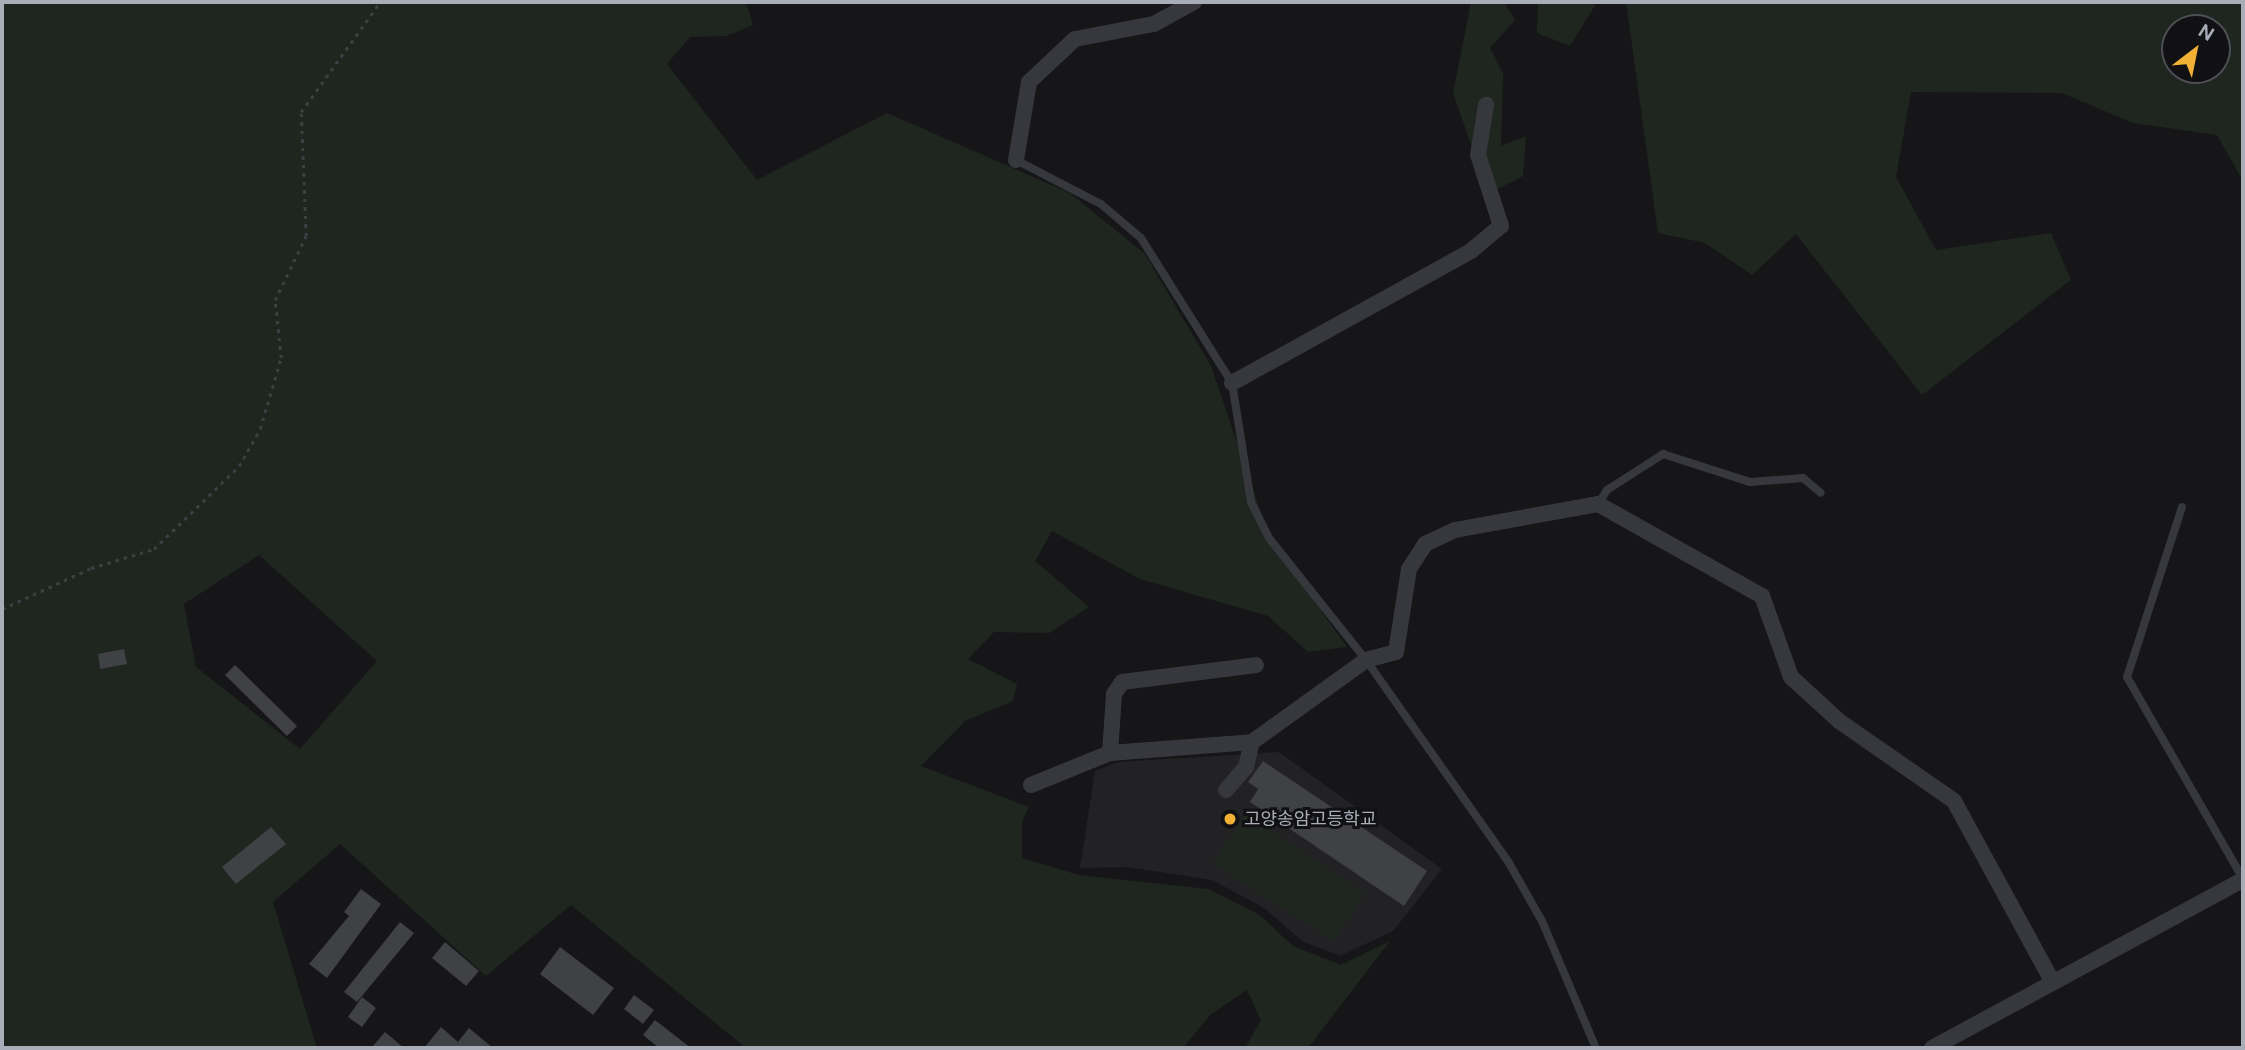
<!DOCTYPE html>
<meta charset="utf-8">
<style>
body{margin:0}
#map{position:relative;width:2245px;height:1050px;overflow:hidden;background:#161618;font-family:"DM Sans","Noto Sans KR",sans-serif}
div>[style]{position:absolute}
.built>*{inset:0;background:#222225}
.green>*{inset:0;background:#1e261f}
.building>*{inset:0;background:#404145}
.path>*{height:2.5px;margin-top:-1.25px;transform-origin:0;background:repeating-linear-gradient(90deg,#3d3f44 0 3.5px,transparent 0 8.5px)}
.service>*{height:8px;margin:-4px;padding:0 4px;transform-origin:4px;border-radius:4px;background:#37383d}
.minor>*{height:16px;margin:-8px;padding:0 8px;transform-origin:8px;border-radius:8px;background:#37383d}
.dots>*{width:19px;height:19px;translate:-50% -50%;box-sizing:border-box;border:4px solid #111113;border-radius:50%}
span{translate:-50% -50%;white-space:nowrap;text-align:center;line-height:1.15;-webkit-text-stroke:6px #111113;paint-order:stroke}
.poi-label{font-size:18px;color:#a8adb8}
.left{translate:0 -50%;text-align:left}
.frame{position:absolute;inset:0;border:4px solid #a8adb8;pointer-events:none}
.north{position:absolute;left:2161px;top:14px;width:70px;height:70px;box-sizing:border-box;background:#111113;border:2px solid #4d4f55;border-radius:50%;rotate:32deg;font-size:19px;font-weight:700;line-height:28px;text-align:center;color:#a8adb8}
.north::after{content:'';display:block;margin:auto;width:24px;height:32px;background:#f2b134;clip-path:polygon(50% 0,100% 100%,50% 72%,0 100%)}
</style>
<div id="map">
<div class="built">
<div style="clip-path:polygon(1279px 752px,1442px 869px,1393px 931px,1340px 956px,1302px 941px,1264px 908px,1212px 880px,1127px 867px,1080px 868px,1095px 771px,1119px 762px)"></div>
</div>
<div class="green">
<div style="clip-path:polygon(evenodd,2px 2px,746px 2px,753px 25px,727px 36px,690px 37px,667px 64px,757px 180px,887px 113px,1070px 193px,1145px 254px,1211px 366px,1270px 539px,1347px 647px,1308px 652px,1268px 616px,1140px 579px,1052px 531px,1035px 561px,1089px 607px,1049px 633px,994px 632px,968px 659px,1017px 684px,1013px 701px,965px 721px,921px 766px,1029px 807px,1022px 821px,1022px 858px,1079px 875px,1208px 889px,1260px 915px,1293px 946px,1341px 965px,1390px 941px,1308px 1048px,1245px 1048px,1261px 1020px,1247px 990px,1210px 1015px,1183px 1048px,746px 1048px,571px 905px,486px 976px,340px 844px,273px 902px,317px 1048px,2px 1048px,2px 2px,259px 555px,377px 661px,300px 749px,196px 667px,184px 604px,259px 555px)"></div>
<div style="clip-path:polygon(1471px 2px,1504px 2px,1515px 20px,1490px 48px,1503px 73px,1501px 146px,1526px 136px,1523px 176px,1488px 194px,1453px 93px)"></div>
<div style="clip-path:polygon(1538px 2px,1597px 2px,1570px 46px,1537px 33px)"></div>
<div style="clip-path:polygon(evenodd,1626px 2px,2243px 2px,2243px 181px,2217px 135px,2133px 123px,2062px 93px,1911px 92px,1896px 177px,1936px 250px,2051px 233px,2071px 280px,1922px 395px,1796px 234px,1752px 275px,1705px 243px,1658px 233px,1626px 2px,2217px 28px,2217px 70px,2175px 70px,2175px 28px,2217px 28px)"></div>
<div style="clip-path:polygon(1245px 813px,1366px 894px,1334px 941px,1213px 864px)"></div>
</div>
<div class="building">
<div style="clip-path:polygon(124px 649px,127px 664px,100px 669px,98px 654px)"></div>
<div style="clip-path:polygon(235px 665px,297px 726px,287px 736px,225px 675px)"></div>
<div style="clip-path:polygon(1263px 761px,1427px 871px,1404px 906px,1250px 802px,1258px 789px,1248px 782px)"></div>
<div style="clip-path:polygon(271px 827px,286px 844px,236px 884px,222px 867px)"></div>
<div style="clip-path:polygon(361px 889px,381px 904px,327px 978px,309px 964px,349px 916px,344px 912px)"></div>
<div style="clip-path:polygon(400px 922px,414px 933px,357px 1002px,344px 992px)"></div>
<div style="clip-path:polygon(445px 942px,479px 971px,466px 986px,432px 958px)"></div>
<div style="clip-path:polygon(560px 947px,614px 988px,593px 1015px,540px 974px)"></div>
<div style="clip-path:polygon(634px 995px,654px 1010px,643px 1024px,624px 1009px)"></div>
<div style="clip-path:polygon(362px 997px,376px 1008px,362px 1027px,348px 1017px)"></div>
<div style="clip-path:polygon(655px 1020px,691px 1048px,659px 1048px,643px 1035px)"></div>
<div style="clip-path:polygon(441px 1027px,458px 1042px,469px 1028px,493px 1048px,424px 1048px)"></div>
<div style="clip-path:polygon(385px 1032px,404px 1048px,371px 1048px)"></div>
</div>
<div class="path">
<div style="left:2px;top:609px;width:98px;rotate:-24.7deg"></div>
<div style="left:91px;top:568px;width:66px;rotate:-16.8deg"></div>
<div style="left:154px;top:549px;width:119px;rotate:-44.3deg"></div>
<div style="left:239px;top:466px;width:43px;rotate:-60.4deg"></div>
<div style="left:260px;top:429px;width:74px;rotate:-73.5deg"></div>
<div style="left:281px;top:358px;width:58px;rotate:-95.9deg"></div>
<div style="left:275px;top:300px;width:71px;rotate:-64.2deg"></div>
<div style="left:306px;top:236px;width:124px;rotate:-92.3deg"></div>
<div style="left:301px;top:112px;width:135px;rotate:-54.3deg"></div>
</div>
<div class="service">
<div style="left:1016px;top:160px;width:96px;rotate:27.4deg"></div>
<div style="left:1101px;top:204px;width:52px;rotate:40.4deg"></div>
<div style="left:1141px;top:238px;width:171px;rotate:57.9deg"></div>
<div style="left:1232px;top:383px;width:121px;rotate:80.9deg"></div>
<div style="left:1251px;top:502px;width:40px;rotate:63.4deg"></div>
<div style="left:1269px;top:538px;width:156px;rotate:51.5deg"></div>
<div style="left:1366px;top:660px;width:248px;rotate:54.8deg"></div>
<div style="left:1509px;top:863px;width:67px;rotate:60.4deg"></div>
<div style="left:1542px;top:921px;width:138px;rotate:67deg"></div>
<div style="left:1598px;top:504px;width:17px;rotate:-57deg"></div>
<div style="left:1607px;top:490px;width:67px;rotate:-32.7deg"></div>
<div style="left:1663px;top:454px;width:91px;rotate:17.8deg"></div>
<div style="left:1750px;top:482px;width:53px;rotate:-4.3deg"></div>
<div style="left:1803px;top:478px;width:23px;rotate:40deg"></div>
<div style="left:2182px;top:507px;width:179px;rotate:107.9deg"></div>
<div style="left:2127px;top:677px;width:233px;rotate:60.1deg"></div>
</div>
<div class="minor">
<div style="left:1016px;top:160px;width:79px;rotate:-80.5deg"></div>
<div style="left:1029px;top:82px;width:63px;rotate:-43.1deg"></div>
<div style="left:1075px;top:39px;width:80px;rotate:-10.8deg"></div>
<div style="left:1154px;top:24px;width:46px;rotate:-28.8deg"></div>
<div style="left:1232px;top:383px;width:273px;rotate:-28.9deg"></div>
<div style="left:1471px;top:251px;width:39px;rotate:-40deg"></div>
<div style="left:1501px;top:226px;width:75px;rotate:-107.9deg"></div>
<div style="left:1478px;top:155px;width:51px;rotate:-80.9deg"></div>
<div style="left:1110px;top:753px;width:59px;rotate:-86.1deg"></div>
<div style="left:1114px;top:694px;width:14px;rotate:-56deg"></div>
<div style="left:1122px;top:682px;width:135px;rotate:-7.2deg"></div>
<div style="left:1031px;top:785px;width:85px;rotate:-22.1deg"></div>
<div style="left:1110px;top:753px;width:142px;rotate:-4.4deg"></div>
<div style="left:1226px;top:790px;width:30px;rotate:-49deg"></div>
<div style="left:1246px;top:767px;width:26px;rotate:-77deg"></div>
<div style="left:1252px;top:742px;width:140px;rotate:-35.7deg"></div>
<div style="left:1366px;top:660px;width:31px;rotate:-15deg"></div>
<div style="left:1396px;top:652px;width:84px;rotate:-81.1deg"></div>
<div style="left:1409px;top:569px;width:30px;rotate:-57deg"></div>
<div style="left:1425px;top:544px;width:33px;rotate:-25deg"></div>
<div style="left:1455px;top:530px;width:145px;rotate:-10.3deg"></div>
<div style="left:1598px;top:504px;width:188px;rotate:29.3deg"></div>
<div style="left:1762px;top:596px;width:86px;rotate:70.3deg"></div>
<div style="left:1791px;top:677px;width:65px;rotate:42.5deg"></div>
<div style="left:1839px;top:721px;width:140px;rotate:34.8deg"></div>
<div style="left:1954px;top:801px;width:205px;rotate:61.4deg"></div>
<div style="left:1932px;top:1048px;width:353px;rotate:-28.4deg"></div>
</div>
<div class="dots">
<div style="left:1230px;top:819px;background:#f2b134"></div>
</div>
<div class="poi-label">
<span class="left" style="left:1244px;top:819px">고양송암고등학교</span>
</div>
<div class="frame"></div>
<div class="north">N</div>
</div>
